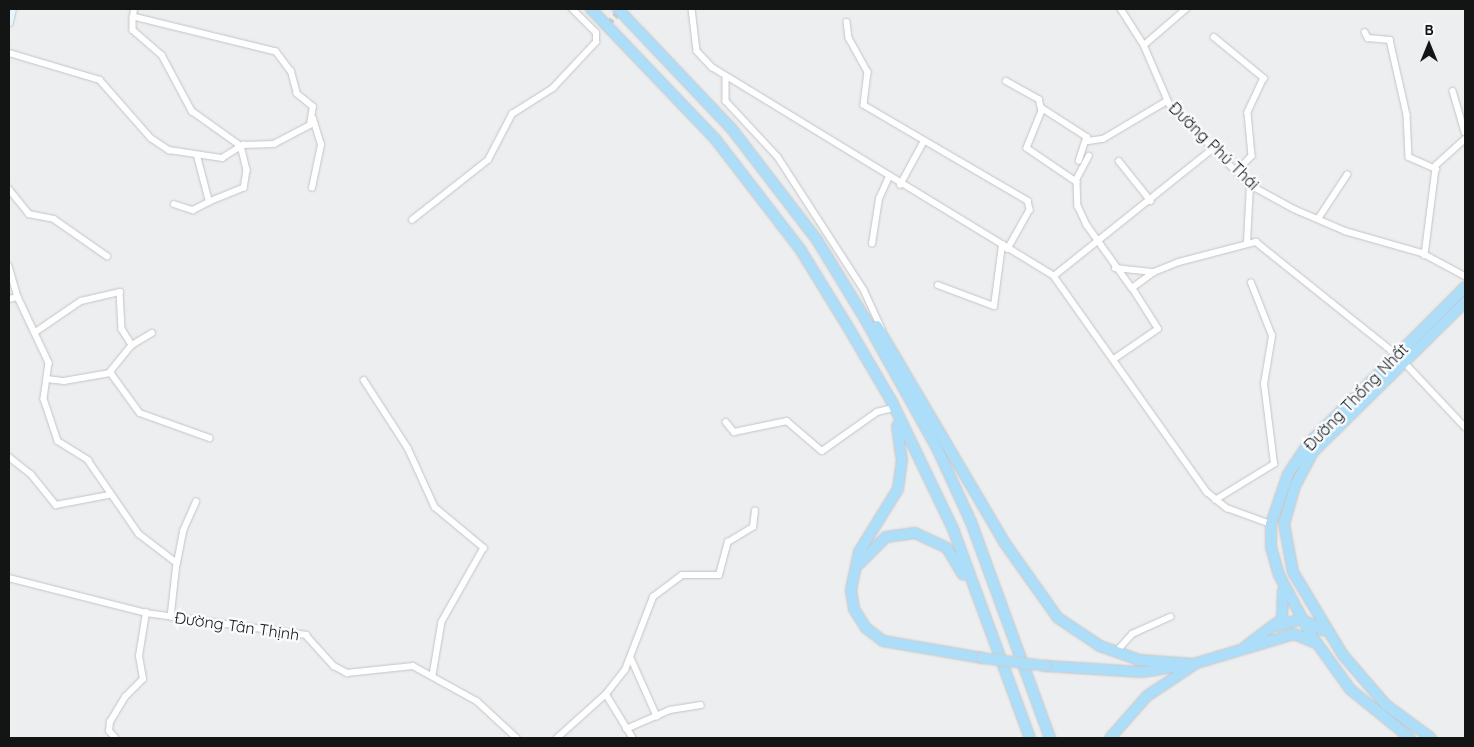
<!DOCTYPE html>
<meta charset="utf-8">
<style>
body{margin:0}
#map{position:relative;width:1474px;height:747px;overflow:hidden;background:#edeef0;font-family:Quicksand,sans-serif}
div>[style]{position:absolute}
.street-tunnel>*{height:5.5px;margin-top:-2.75px;transform-origin:0;background:repeating-linear-gradient(90deg,#cccdcf 0 5.5px,transparent 0 8.5px)}
.roads{filter:drop-shadow(0 0 1px #c3c4c6) drop-shadow(0 0 1px #c3c4c6)}
.street>*{height:5.5px;margin:-2.75px;padding:0 2.75px;transform-origin:2.75px;border-radius:2.75px;background:#fff}
.secondary>*{height:8px;margin:-4px;padding:0 4px;transform-origin:4px;border-radius:4px;background:#e6f5fd}
.highway>*{height:10px;margin:-5px;padding:0 5px;transform-origin:5px;border-radius:5px;background:#addef9}
.bridges{filter:drop-shadow(0 0 1px #cbcbcb) drop-shadow(0 0 1px #cbcbcb)}
.highway-bridge>*{height:10px;margin:-5px;padding:0 5px;transform-origin:5px;border-radius:5px;background:#addef9}
span{translate:-50% -50%;white-space:nowrap;text-align:center;line-height:1.15;-webkit-text-stroke:5px #fafbfd;paint-order:stroke}
.street-label{font-size:16px;color:#131414}
.frame{position:absolute;inset:0;border:10px solid #131414;pointer-events:none}
.north{position:absolute;left:1404px;top:20px;width:50px;height:50px;-webkit-text-stroke:4px #fafbfd;paint-order:stroke;rotate:0deg;font-size:14px;font-weight:700;line-height:20px;text-align:center;color:#131414}
.north::after{content:'';display:block;margin:auto;width:18px;height:22px;background:#131414;clip-path:polygon(50% 0,100% 100%,50% 72%,0 100%)}
</style>
<div id="map">
<div class="street-tunnel">
<div style="left:603px;top:30px;width:28px;rotate:-49deg"></div>
</div>
<div class="roads">
<div class="street">
<div style="left:692px;top:9px;width:42px;rotate:83.2deg"></div>
<div style="left:697px;top:51px;width:22px;rotate:47deg"></div>
<div style="left:712px;top:67px;width:401px;rotate:31.4deg"></div>
<div style="left:1054px;top:276px;width:265px;rotate:54.7deg"></div>
<div style="left:1207px;top:492px;width:26px;rotate:39deg"></div>
<div style="left:1227px;top:508px;width:47px;rotate:20deg"></div>
<div style="left:1121px;top:9px;width:43px;rotate:57.4deg"></div>
<div style="left:1144px;top:45px;width:65px;rotate:66.6deg"></div>
<div style="left:1170px;top:105px;width:113px;rotate:45deg"></div>
<div style="left:1250px;top:185px;width:50px;rotate:28.6deg"></div>
<div style="left:1294px;top:209px;width:56px;rotate:23.3deg"></div>
<div style="left:1345px;top:231px;width:80px;rotate:15.9deg"></div>
<div style="left:1422px;top:253px;width:49px;rotate:28.1deg"></div>
<div style="left:133px;top:17px;width:13px;rotate:90deg"></div>
<div style="left:133px;top:30px;width:38px;rotate:41deg"></div>
<div style="left:162px;top:55px;width:64px;rotate:61.8deg"></div>
<div style="left:192px;top:111px;width:60px;rotate:35.5deg"></div>
<div style="left:241px;top:146px;width:25px;rotate:76deg"></div>
<div style="left:247px;top:170px;width:18px;rotate:99deg"></div>
<div style="left:244px;top:188px;width:38px;rotate:158deg"></div>
<div style="left:209px;top:202px;width:48px;rotate:-104.6deg"></div>
<div style="left:847px;top:22px;width:16px;rotate:83deg"></div>
<div style="left:849px;top:38px;width:39px;rotate:61deg"></div>
<div style="left:868px;top:72px;width:33px;rotate:97deg"></div>
<div style="left:864px;top:105px;width:190px;rotate:30.3deg"></div>
<div style="left:1028px;top:201px;width:9px;rotate:77deg"></div>
<div style="left:1030px;top:210px;width:45px;rotate:119.4deg"></div>
<div style="left:1365px;top:32px;width:7px;rotate:63deg"></div>
<div style="left:1368px;top:38px;width:22px;rotate:5deg"></div>
<div style="left:1390px;top:40px;width:77px;rotate:77.2deg"></div>
<div style="left:1407px;top:115px;width:42px;rotate:87.3deg"></div>
<div style="left:1409px;top:157px;width:30px;rotate:24deg"></div>
<div style="left:1436px;top:169px;width:87px;rotate:97.3deg"></div>
<div style="left:1214px;top:37px;width:65px;rotate:39.4deg"></div>
<div style="left:1264px;top:78px;width:38px;rotate:115deg"></div>
<div style="left:1248px;top:113px;width:43px;rotate:84.7deg"></div>
<div style="left:1252px;top:156px;width:21px;rotate:133deg"></div>
<div style="left:1144px;top:45px;width:55px;rotate:-40.6deg"></div>
<div style="left:9px;top:53px;width:95px;rotate:16.5deg"></div>
<div style="left:100px;top:80px;width:77px;rotate:48.7deg"></div>
<div style="left:151px;top:138px;width:22px;rotate:34deg"></div>
<div style="left:169px;top:150px;width:54px;rotate:8.6deg"></div>
<div style="left:222px;top:158px;width:25px;rotate:-32deg"></div>
<div style="left:243px;top:145px;width:31px;rotate:-2deg"></div>
<div style="left:274px;top:144px;width:41px;rotate:-27.8deg"></div>
<div style="left:310px;top:125px;width:18px;rotate:-81deg"></div>
<div style="left:313px;top:107px;width:21px;rotate:-141deg"></div>
<div style="left:297px;top:94px;width:23px;rotate:-105deg"></div>
<div style="left:291px;top:72px;width:25px;rotate:-127deg"></div>
<div style="left:276px;top:52px;width:147px;rotate:-166.2deg"></div>
<div style="left:133px;top:17px;width:8px;rotate:-83deg"></div>
<div style="left:726px;top:76px;width:25px;rotate:90deg"></div>
<div style="left:726px;top:101px;width:76px;rotate:47.1deg"></div>
<div style="left:778px;top:157px;width:158px;rotate:57.1deg"></div>
<div style="left:864px;top:290px;width:43px;rotate:65.2deg"></div>
<div style="left:1006px;top:81px;width:38px;rotate:29deg"></div>
<div style="left:1039px;top:99px;width:12px;rotate:76deg"></div>
<div style="left:1042px;top:111px;width:40px;rotate:112deg"></div>
<div style="left:1027px;top:148px;width:60px;rotate:34.2deg"></div>
<div style="left:1077px;top:182px;width:24px;rotate:88deg"></div>
<div style="left:1078px;top:206px;width:21px;rotate:65deg"></div>
<div style="left:1087px;top:225px;width:77px;rotate:54.5deg"></div>
<div style="left:1132px;top:288px;width:27px;rotate:-36deg"></div>
<div style="left:1154px;top:272px;width:27px;rotate:-22deg"></div>
<div style="left:1179px;top:262px;width:80px;rotate:-14.6deg"></div>
<div style="left:1256px;top:242px;width:181px;rotate:38.7deg"></div>
<div style="left:1453px;top:91px;width:43px;rotate:73.7deg"></div>
<div style="left:1042px;top:108px;width:54px;rotate:32.8deg"></div>
<div style="left:1087px;top:137px;width:25px;rotate:108deg"></div>
<div style="left:1088px;top:141px;width:15px;rotate:-8deg"></div>
<div style="left:1103px;top:139px;width:74px;rotate:-30.7deg"></div>
<div style="left:1119px;top:161px;width:51px;rotate:51.3deg"></div>
<div style="left:1435px;top:166px;width:40px;rotate:-42deg"></div>
<div style="left:1076px;top:180px;width:27px;rotate:-62deg"></div>
<div style="left:900px;top:185px;width:50px;rotate:-61.4deg"></div>
<div style="left:312px;top:188px;width:44px;rotate:-78.2deg"></div>
<div style="left:321px;top:145px;width:27px;rotate:-107deg"></div>
<div style="left:9px;top:189px;width:32px;rotate:51deg"></div>
<div style="left:29px;top:214px;width:25px;rotate:11deg"></div>
<div style="left:54px;top:219px;width:65px;rotate:34.9deg"></div>
<div style="left:174px;top:204px;width:20px;rotate:18deg"></div>
<div style="left:193px;top:210px;width:18px;rotate:-27deg"></div>
<div style="left:1318px;top:219px;width:53px;rotate:-56.6deg"></div>
<div style="left:412px;top:220px;width:97px;rotate:-38.3deg"></div>
<div style="left:488px;top:160px;width:52px;rotate:-62.4deg"></div>
<div style="left:512px;top:114px;width:49px;rotate:-32.4deg"></div>
<div style="left:553px;top:88px;width:63px;rotate:-46.9deg"></div>
<div style="left:596px;top:42px;width:9px;rotate:-90deg"></div>
<div style="left:596px;top:33px;width:34px;rotate:-135deg"></div>
<div style="left:1247px;top:242px;width:57px;rotate:-87deg"></div>
<div style="left:872px;top:244px;width:46px;rotate:-81.2deg"></div>
<div style="left:879px;top:199px;width:24px;rotate:-66deg"></div>
<div style="left:9px;top:266px;width:32px;rotate:74deg"></div>
<div style="left:1115px;top:268px;width:39px;rotate:6deg"></div>
<div style="left:1054px;top:276px;width:208px;rotate:-38.7deg"></div>
<div style="left:938px;top:285px;width:60px;rotate:20.6deg"></div>
<div style="left:994px;top:306px;width:62px;rotate:-82.5deg"></div>
<div style="left:9px;top:299px;width:9px;rotate:-13deg"></div>
<div style="left:18px;top:297px;width:73px;rotate:64.8deg"></div>
<div style="left:49px;top:363px;width:36px;rotate:98deg"></div>
<div style="left:44px;top:399px;width:44px;rotate:71.6deg"></div>
<div style="left:58px;top:441px;width:36px;rotate:32deg"></div>
<div style="left:88px;top:460px;width:90px;rotate:55.4deg"></div>
<div style="left:139px;top:534px;width:48px;rotate:37.3deg"></div>
<div style="left:177px;top:563px;width:54px;rotate:96.3deg"></div>
<div style="left:37px;top:331px;width:53px;rotate:-34.3deg"></div>
<div style="left:81px;top:301px;width:40px;rotate:-13deg"></div>
<div style="left:120px;top:292px;width:37px;rotate:87deg"></div>
<div style="left:122px;top:329px;width:19px;rotate:58deg"></div>
<div style="left:1114px;top:359px;width:53px;rotate:-34.3deg"></div>
<div style="left:1158px;top:329px;width:49px;rotate:-122.4deg"></div>
<div style="left:1404px;top:362px;width:89px;rotate:46.8deg"></div>
<div style="left:109px;top:373px;width:36px;rotate:-51deg"></div>
<div style="left:132px;top:345px;width:23px;rotate:-31deg"></div>
<div style="left:47px;top:379px;width:17px;rotate:7deg"></div>
<div style="left:64px;top:381px;width:48px;rotate:-9.7deg"></div>
<div style="left:111px;top:373px;width:49px;rotate:54.1deg"></div>
<div style="left:140px;top:413px;width:74px;rotate:19.7deg"></div>
<div style="left:364px;top:380px;width:81px;rotate:57.1deg"></div>
<div style="left:408px;top:448px;width:65px;rotate:65.4deg"></div>
<div style="left:435px;top:507px;width:64px;rotate:39.9deg"></div>
<div style="left:484px;top:548px;width:85px;rotate:119.6deg"></div>
<div style="left:442px;top:622px;width:54px;rotate:99.6deg"></div>
<div style="left:726px;top:422px;width:13px;rotate:51deg"></div>
<div style="left:734px;top:432px;width:54px;rotate:-11.7deg"></div>
<div style="left:787px;top:421px;width:46px;rotate:40.6deg"></div>
<div style="left:822px;top:451px;width:67px;rotate:-35.3deg"></div>
<div style="left:877px;top:412px;width:12px;rotate:-14deg"></div>
<div style="left:9px;top:457px;width:28px;rotate:38deg"></div>
<div style="left:31px;top:474px;width:40px;rotate:51deg"></div>
<div style="left:56px;top:505px;width:54px;rotate:-10.7deg"></div>
<div style="left:1215px;top:500px;width:69px;rotate:-31.4deg"></div>
<div style="left:1274px;top:464px;width:81px;rotate:-97.1deg"></div>
<div style="left:1264px;top:384px;width:49px;rotate:-80.5deg"></div>
<div style="left:1272px;top:336px;width:57px;rotate:-111.6deg"></div>
<div style="left:177px;top:563px;width:33px;rotate:-79deg"></div>
<div style="left:183px;top:531px;width:32px;rotate:-66deg"></div>
<div style="left:9px;top:578px;width:141px;rotate:14.3deg"></div>
<div style="left:146px;top:613px;width:162px;rotate:7.8deg"></div>
<div style="left:306px;top:635px;width:42px;rotate:47.9deg"></div>
<div style="left:334px;top:666px;width:15px;rotate:28deg"></div>
<div style="left:347px;top:673px;width:66px;rotate:-6.1deg"></div>
<div style="left:413px;top:666px;width:73px;rotate:28.7deg"></div>
<div style="left:477px;top:701px;width:54px;rotate:42.8deg"></div>
<div style="left:1116px;top:652px;width:24px;rotate:-48deg"></div>
<div style="left:1132px;top:634px;width:42px;rotate:-24.1deg"></div>
<div style="left:631px;top:658px;width:64px;rotate:65.9deg"></div>
<div style="left:606px;top:694px;width:52px;rotate:58.5deg"></div>
<div style="left:626px;top:729px;width:48px;rotate:-23.4deg"></div>
<div style="left:670px;top:710px;width:31px;rotate:-9deg"></div>
<div style="left:115px;top:738px;width:9px;rotate:-131deg"></div>
<div style="left:109px;top:731px;width:9px;rotate:-84deg"></div>
<div style="left:110px;top:722px;width:29px;rotate:-59deg"></div>
<div style="left:125px;top:697px;width:25px;rotate:-45deg"></div>
<div style="left:143px;top:679px;width:23px;rotate:-100deg"></div>
<div style="left:139px;top:656px;width:44px;rotate:-80.8deg"></div>
<div style="left:557px;top:738px;width:66px;rotate:-41.9deg"></div>
<div style="left:606px;top:694px;width:31px;rotate:-52deg"></div>
<div style="left:625px;top:670px;width:78px;rotate:-69deg"></div>
<div style="left:653px;top:597px;width:36px;rotate:-37deg"></div>
<div style="left:682px;top:575px;width:37px"></div>
<div style="left:719px;top:575px;width:34px;rotate:-75deg"></div>
<div style="left:728px;top:542px;width:29px;rotate:-31deg"></div>
<div style="left:753px;top:527px;width:16px;rotate:-83deg"></div>
</div>
<div class="secondary">
<div style="left:9px;top:22px;width:13px;rotate:-77deg"></div>
</div>
<div class="highway">
<div style="left:591px;top:9px;width:181px;rotate:46.3deg"></div>
<div style="left:716px;top:140px;width:138px;rotate:52.4deg"></div>
<div style="left:800px;top:249px;width:92px;rotate:58.4deg"></div>
<div style="left:848px;top:327px;width:87px;rotate:59.6deg"></div>
<div style="left:892px;top:402px;width:141px;rotate:64.3deg"></div>
<div style="left:953px;top:529px;width:223px;rotate:69.8deg"></div>
<div style="left:618px;top:9px;width:164px;rotate:46.5deg"></div>
<div style="left:731px;top:128px;width:141px;rotate:52.5deg"></div>
<div style="left:817px;top:240px;width:90px;rotate:58.6deg"></div>
<div style="left:864px;top:317px;width:150px;rotate:60.9deg"></div>
<div style="left:937px;top:448px;width:81px;rotate:65.3deg"></div>
<div style="left:971px;top:522px;width:230px;rotate:69.9deg"></div>
<div style="left:877px;top:326px;width:251px;rotate:59.5deg"></div>
<div style="left:1004px;top:542px;width:93px;rotate:54.6deg"></div>
<div style="left:1058px;top:618px;width:50px;rotate:33.7deg"></div>
<div style="left:1100px;top:646px;width:41px;rotate:19.7deg"></div>
<div style="left:1139px;top:660px;width:56px;rotate:4.1deg"></div>
<div style="left:897px;top:426px;width:34px;rotate:82deg"></div>
<div style="left:902px;top:460px;width:29px;rotate:98deg"></div>
<div style="left:898px;top:489px;width:74px;rotate:121.8deg"></div>
<div style="left:859px;top:552px;width:39px;rotate:102deg"></div>
<div style="left:851px;top:590px;width:19px;rotate:81deg"></div>
<div style="left:854px;top:609px;width:22px;rotate:58deg"></div>
<div style="left:866px;top:628px;width:21px;rotate:37deg"></div>
<div style="left:883px;top:641px;width:100px;rotate:9.7deg"></div>
<div style="left:859px;top:564px;width:38px;rotate:-45deg"></div>
<div style="left:886px;top:537px;width:29px;rotate:-8deg"></div>
<div style="left:915px;top:533px;width:35px;rotate:25deg"></div>
<div style="left:947px;top:548px;width:31px;rotate:59deg"></div>
<div style="left:1277px;top:626px;width:25px;rotate:-16deg"></div>
<div style="left:1301px;top:619px;width:25px;rotate:27deg"></div>
<div style="left:1246px;top:646px;width:45px;rotate:-36.9deg"></div>
<div style="left:1282px;top:619px;width:28px;rotate:-88deg"></div>
<div style="left:1190px;top:665px;width:109px;rotate:-16.6deg"></div>
<div style="left:1294px;top:634px;width:22px;rotate:22deg"></div>
<div style="left:1046px;top:666px;width:96px;rotate:3.6deg"></div>
<div style="left:1142px;top:672px;width:33px;rotate:-9deg"></div>
<div style="left:1110px;top:738px;width:56px;rotate:-48.6deg"></div>
<div style="left:1147px;top:696px;width:58px;rotate:-33.7deg"></div>
<div style="left:1410px;top:738px;width:77px;rotate:-140.8deg"></div>
<div style="left:1350px;top:689px;width:67px;rotate:-125.8deg"></div>
<div style="left:1311px;top:635px;width:68px;rotate:-118.1deg"></div>
<div style="left:1279px;top:575px;width:29px;rotate:-106deg"></div>
<div style="left:1271px;top:547px;width:23px;rotate:-90deg"></div>
<div style="left:1271px;top:524px;width:53px;rotate:-71.2deg"></div>
<div style="left:1288px;top:474px;width:36px;rotate:-56deg"></div>
<div style="left:1308px;top:444px;width:222px;rotate:-45deg"></div>
<div style="left:1431px;top:738px;width:56px;rotate:-143.7deg"></div>
<div style="left:1386px;top:705px;width:66px;rotate:-130.7deg"></div>
<div style="left:1343px;top:655px;width:97px;rotate:-121.1deg"></div>
<div style="left:1293px;top:572px;width:49px;rotate:-100.6deg"></div>
<div style="left:1284px;top:524px;width:40px;rotate:-74deg"></div>
<div style="left:1295px;top:486px;width:38px;rotate:-62deg"></div>
<div style="left:1313px;top:452px;width:214px;rotate:-44.6deg"></div>
</div>
</div>
<div class="bridges">
<div class="highway-bridge">
<div style="left:982px;top:658px;width:64px;rotate:7.1deg"></div>
</div>
</div>
<div class="street-label">
<span style="left:1214px;top:146px;rotate:44deg">Đường Phú Thái</span>
<span style="left:1356px;top:397px;rotate:-46deg">Đường Thống Nhất</span>
<span style="left:237px;top:626px;rotate:8deg">Đường Tân Thịnh</span>
</div>
<div class="frame"></div>
<div class="north">B</div>
</div>
